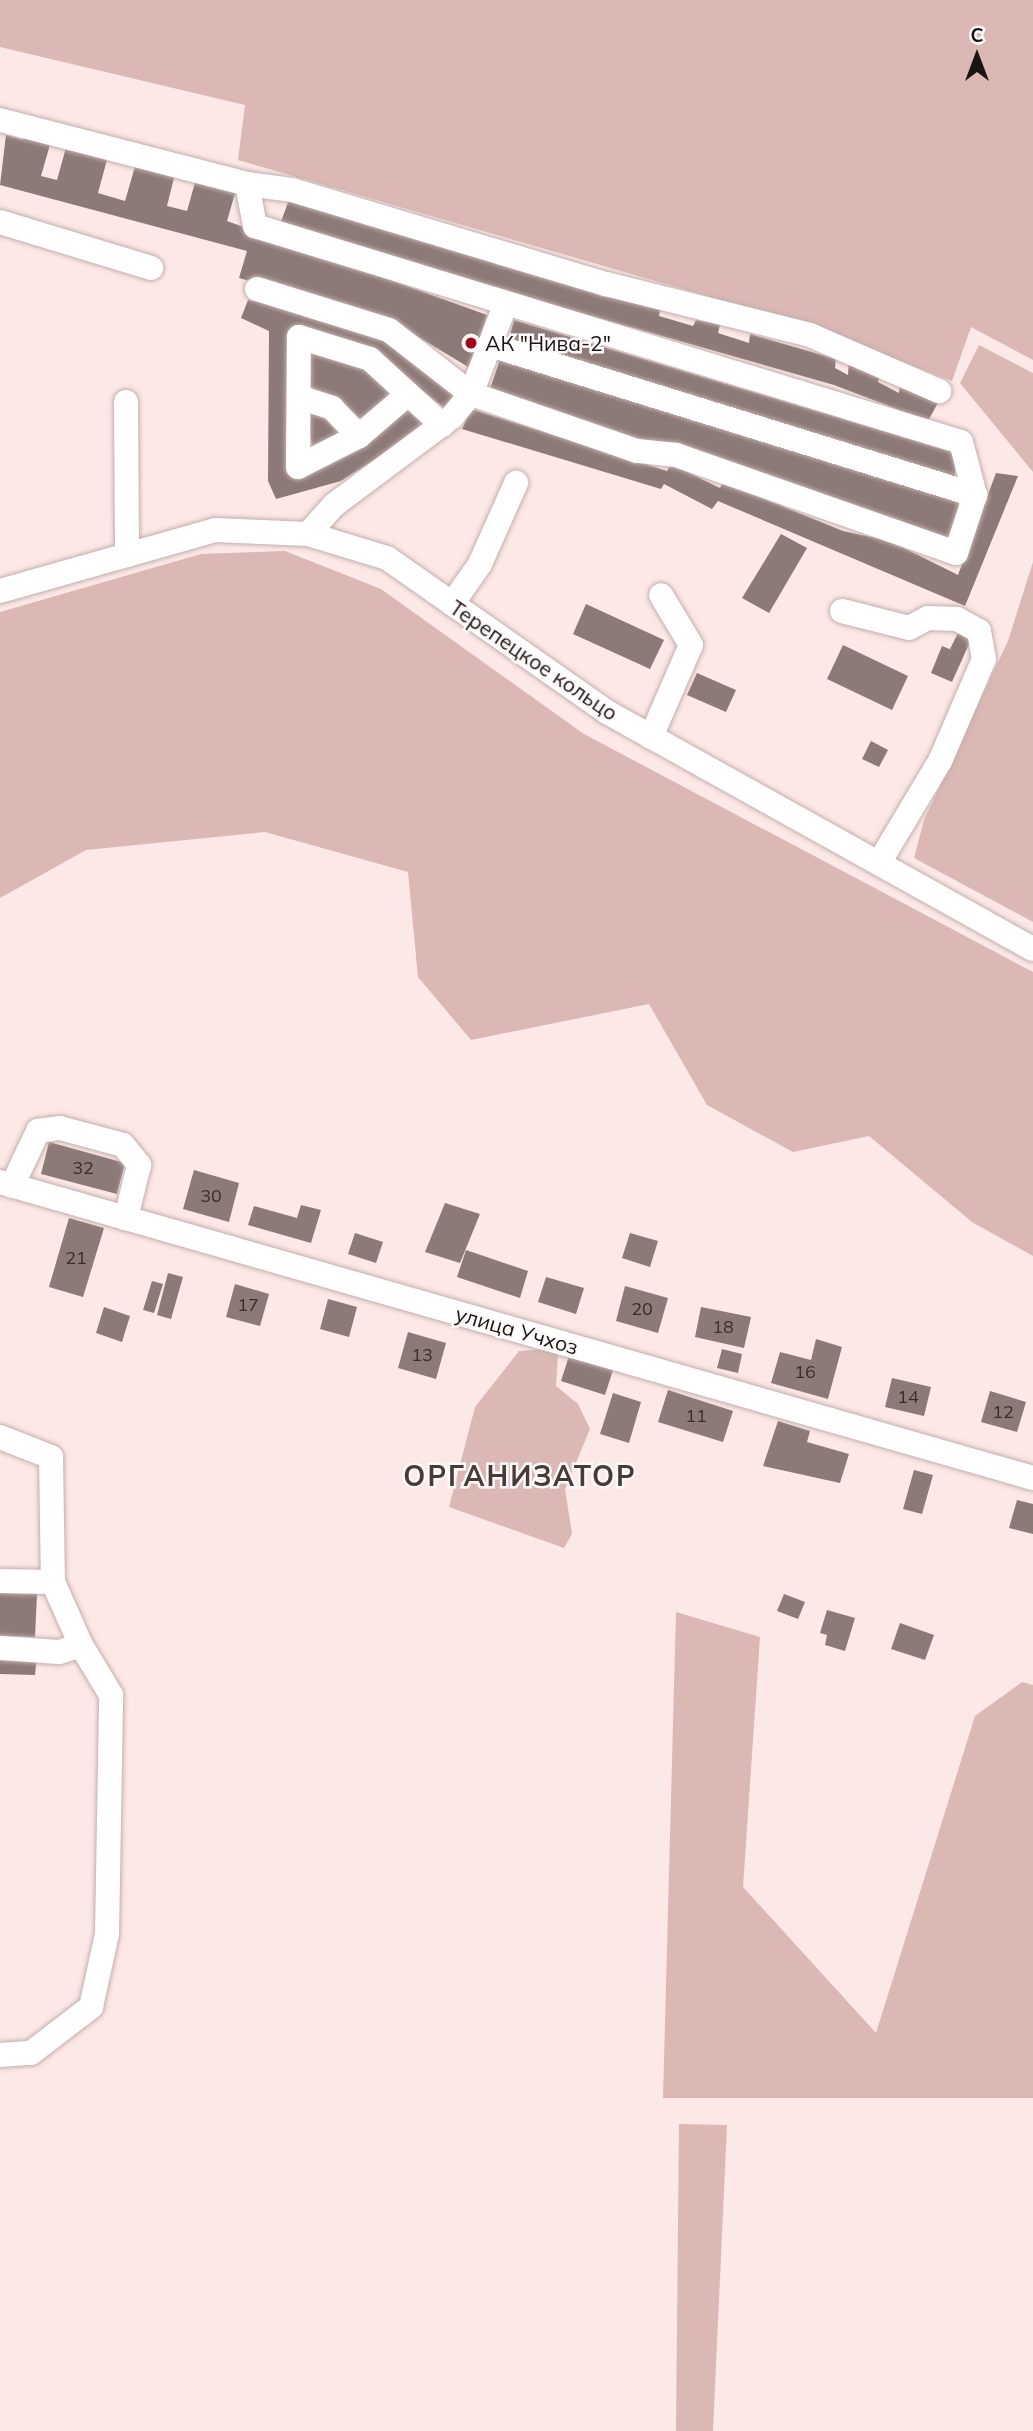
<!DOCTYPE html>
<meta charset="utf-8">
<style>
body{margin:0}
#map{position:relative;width:1033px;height:2431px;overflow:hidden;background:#fce8e6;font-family:Mulish,sans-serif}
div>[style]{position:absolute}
.green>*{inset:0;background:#dbb8b4}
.building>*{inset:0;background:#8c7a78}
.roads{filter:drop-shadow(0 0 2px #c2afad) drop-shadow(0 0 2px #c2afad)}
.minor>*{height:24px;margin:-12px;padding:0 12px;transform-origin:12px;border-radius:12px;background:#fff}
.dots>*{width:19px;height:19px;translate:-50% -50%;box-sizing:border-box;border:4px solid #fefaf9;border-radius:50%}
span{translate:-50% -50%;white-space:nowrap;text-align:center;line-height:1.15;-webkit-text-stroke:5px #fefaf9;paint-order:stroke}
.number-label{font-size:18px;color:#372e2c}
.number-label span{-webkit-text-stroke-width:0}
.poi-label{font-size:21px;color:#1b1413}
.left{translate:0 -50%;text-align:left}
.street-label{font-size:21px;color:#1b1413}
.district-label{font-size:28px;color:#493a38;font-weight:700;letter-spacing:2px}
.north{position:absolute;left:942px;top:21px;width:70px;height:70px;-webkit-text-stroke:5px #fefaf9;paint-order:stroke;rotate:0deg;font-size:19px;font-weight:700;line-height:28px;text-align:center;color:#1b1413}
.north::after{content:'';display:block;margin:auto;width:24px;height:32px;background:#1b1413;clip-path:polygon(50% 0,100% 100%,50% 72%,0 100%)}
</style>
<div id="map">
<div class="green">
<div style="clip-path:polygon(0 0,1033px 0,1033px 360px,971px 327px,952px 381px,811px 326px,238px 160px,245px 105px,0 47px)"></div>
<div style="clip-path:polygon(979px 345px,1033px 373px,1033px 472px,960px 383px)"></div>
<div style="clip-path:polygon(285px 551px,381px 589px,584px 734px,1033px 972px,1033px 1256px,972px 1222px,869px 1136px,793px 1152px,707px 1105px,649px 1004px,471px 1040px,418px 977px,408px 872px,265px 832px,86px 850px,0 898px,0 612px,201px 554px)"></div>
<div style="clip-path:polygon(1033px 562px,1033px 922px,914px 858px,924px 820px,1008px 641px)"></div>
<div style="clip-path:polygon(548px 1349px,558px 1355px,556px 1386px,578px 1404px,590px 1429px,565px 1489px,572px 1534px,564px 1548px,449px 1507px,475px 1407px,519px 1351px)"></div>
<div style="clip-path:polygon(676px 1612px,760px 1637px,743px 1887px,876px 2033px,975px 1716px,1022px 1682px,1033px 1685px,1033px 2098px,663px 2098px)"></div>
<div style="clip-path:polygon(679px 2124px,727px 2125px,713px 2431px,676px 2431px)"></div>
</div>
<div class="building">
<div style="clip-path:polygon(25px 134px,51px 141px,41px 176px,57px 180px,67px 144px,108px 156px,98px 193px,125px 201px,136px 163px,175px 174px,167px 206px,187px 211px,196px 179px,236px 190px,227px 221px,487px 315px,470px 368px,390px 320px,239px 278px,247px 251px,0 185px,6px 135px,23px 140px)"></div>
<div style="clip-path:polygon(290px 197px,660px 310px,659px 316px,693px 326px,696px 320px,720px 325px,718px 333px,749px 343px,750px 334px,836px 359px,835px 368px,848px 375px,849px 359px,881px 373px,878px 382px,899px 393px,900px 381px,940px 399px,928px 421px,834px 385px,279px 227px)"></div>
<div style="clip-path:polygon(248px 300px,347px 320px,387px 336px,458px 392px,447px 410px,374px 353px,292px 331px,287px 466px,410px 409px,427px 426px,341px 481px,276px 499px,268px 481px,269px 331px,241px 318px)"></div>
<div style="clip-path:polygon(514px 320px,955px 453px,955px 477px,508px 342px)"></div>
<div style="clip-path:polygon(310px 348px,365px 367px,392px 392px,362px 420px,308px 389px)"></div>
<div style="clip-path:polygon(500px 359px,961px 501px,948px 538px,489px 392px)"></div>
<div style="clip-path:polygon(306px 406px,327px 416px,344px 436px,313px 453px)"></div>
<div style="clip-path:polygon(471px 409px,667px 471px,671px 464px,720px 488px,723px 482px,843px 531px,890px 541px,958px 575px,996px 473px,1018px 476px,965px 606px,718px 501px,712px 509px,664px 484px,661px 489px,462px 429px)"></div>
<div style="clip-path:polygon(781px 534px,807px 548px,769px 613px,742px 598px)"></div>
<div style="clip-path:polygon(586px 604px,664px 640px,650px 669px,573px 634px)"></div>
<div style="clip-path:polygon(960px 629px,973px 635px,952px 682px,931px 673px,942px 646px,957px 652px,950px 649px)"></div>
<div style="clip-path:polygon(843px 645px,908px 676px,892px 710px,827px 679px)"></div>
<div style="clip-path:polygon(697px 673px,736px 690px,726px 712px,687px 695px)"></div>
<div style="clip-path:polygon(871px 741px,888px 750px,879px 767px,862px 759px)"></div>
<div style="clip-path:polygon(49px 1142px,125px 1163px,117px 1194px,41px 1174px)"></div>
<div style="clip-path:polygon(194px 1170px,239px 1183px,229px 1222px,183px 1209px)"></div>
<div style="clip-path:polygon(445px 1203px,480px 1214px,460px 1263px,425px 1252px)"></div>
<div style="clip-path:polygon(301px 1205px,321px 1210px,311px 1243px,248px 1225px,254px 1206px,297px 1218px)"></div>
<div style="clip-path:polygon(69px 1218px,104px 1228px,83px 1297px,49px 1287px)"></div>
<div style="clip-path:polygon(355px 1233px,383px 1242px,376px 1263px,348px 1254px)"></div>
<div style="clip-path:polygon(630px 1233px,658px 1241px,650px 1267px,622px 1258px)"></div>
<div style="clip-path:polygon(466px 1250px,528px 1271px,520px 1298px,457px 1277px)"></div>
<div style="clip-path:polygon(168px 1273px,183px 1277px,171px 1319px,157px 1315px)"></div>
<div style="clip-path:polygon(546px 1277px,584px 1288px,576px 1314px,538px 1302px)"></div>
<div style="clip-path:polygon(152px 1281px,163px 1284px,154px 1313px,143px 1310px)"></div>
<div style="clip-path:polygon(235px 1284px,269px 1294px,260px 1326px,226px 1317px)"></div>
<div style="clip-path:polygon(625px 1286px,668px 1298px,658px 1333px,616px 1321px)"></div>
<div style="clip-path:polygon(328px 1299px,357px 1307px,349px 1337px,320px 1329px)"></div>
<div style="clip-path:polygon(104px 1307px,130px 1316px,122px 1342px,96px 1333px)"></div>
<div style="clip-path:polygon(701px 1307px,751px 1317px,744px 1348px,695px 1337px)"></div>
<div style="clip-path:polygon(408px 1332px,446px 1343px,436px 1379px,398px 1368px)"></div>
<div style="clip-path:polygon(816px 1339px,842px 1347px,828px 1399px,771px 1383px,780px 1352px,811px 1360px)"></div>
<div style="clip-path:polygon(722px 1349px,742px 1354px,738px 1373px,717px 1368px)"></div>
<div style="clip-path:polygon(569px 1356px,613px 1370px,605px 1395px,561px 1381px)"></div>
<div style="clip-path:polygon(892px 1378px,931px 1387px,924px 1416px,885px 1407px)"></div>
<div style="clip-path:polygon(668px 1390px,733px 1411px,723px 1442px,658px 1422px)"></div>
<div style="clip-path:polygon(990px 1391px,1026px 1402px,1017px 1432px,981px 1422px)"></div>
<div style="clip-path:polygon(613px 1393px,641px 1402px,629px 1443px,600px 1434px)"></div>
<div style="clip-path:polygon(778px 1421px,810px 1431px,807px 1442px,849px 1454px,840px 1483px,763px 1466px)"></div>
<div style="clip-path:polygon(914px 1470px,933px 1475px,922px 1514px,903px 1509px)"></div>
<div style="clip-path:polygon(1017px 1500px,1033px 1504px,1033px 1534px,1009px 1528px)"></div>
<div style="clip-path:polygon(0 1593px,37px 1594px,35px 1637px,0 1636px)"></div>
<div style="clip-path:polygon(784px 1594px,805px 1602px,798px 1619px,777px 1611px)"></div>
<div style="clip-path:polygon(827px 1610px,855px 1618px,845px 1651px,825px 1645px,827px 1635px,820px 1633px)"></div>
<div style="clip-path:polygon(900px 1623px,934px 1635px,925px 1660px,891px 1649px)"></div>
<div style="clip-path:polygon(0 1653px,37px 1655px,35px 1675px,0 1674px)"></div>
</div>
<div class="roads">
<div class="minor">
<div style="left:0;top:120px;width:255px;rotate:14.5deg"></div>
<div style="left:247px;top:184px;width:43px;rotate:79.2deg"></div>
<div style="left:255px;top:226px;width:738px;rotate:17.01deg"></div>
<div style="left:961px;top:442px;width:55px;rotate:75.2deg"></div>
<div style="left:975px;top:495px;width:61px;rotate:108.1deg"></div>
<div style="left:956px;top:553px;width:297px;rotate:-160.7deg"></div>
<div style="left:676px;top:455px;width:39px;rotate:-174deg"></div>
<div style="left:637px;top:451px;width:176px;rotate:-161deg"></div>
<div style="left:471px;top:394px;width:30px;rotate:130deg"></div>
<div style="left:452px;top:417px;width:147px;rotate:143.3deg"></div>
<div style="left:334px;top:505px;width:39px;rotate:132deg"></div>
<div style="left:247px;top:184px;width:45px;rotate:7.6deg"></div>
<div style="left:292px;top:190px;width:328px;rotate:16.7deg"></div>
<div style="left:606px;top:284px;width:210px;rotate:14deg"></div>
<div style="left:810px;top:335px;width:141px;rotate:23.5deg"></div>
<div style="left:0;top:222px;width:158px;rotate:16.9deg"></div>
<div style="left:257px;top:289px;width:138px;rotate:17.3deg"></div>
<div style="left:389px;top:330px;width:104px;rotate:38deg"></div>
<div style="left:471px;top:394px;width:97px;rotate:-69deg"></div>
<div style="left:490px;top:345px;width:508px;rotate:17.19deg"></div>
<div style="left:408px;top:394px;width:65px;rotate:139.4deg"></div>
<div style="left:359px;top:436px;width:68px;rotate:153.1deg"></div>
<div style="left:298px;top:467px;width:130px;rotate:-89.6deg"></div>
<div style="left:299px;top:337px;width:74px;rotate:17.2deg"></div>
<div style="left:370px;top:359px;width:98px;rotate:42.5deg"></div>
<div style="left:299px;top:397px;width:35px;rotate:18deg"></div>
<div style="left:332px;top:408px;width:39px;rotate:46deg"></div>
<div style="left:126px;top:402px;width:153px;rotate:89.6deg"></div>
<div style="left:0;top:591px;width:223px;rotate:-15.8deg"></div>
<div style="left:215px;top:530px;width:93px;rotate:2.5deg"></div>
<div style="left:308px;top:534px;width:83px;rotate:16.9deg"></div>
<div style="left:387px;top:558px;width:269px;rotate:35deg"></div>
<div style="left:607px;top:712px;width:487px;rotate:29.1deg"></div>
<div style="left:452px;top:604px;width:49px;rotate:-55deg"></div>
<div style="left:480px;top:564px;width:89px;rotate:-66deg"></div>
<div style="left:842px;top:611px;width:69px;rotate:14.2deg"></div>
<div style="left:909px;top:628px;width:21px;rotate:-28deg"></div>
<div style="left:928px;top:618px;width:29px;rotate:2deg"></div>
<div style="left:957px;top:619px;width:25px;rotate:29deg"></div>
<div style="left:979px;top:631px;width:28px;rotate:80deg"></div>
<div style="left:984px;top:659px;width:111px;rotate:113.3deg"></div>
<div style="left:940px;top:761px;width:119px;rotate:120.9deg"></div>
<div style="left:651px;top:737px;width:100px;rotate:-66.5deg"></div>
<div style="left:691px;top:645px;width:58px;rotate:-121deg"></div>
<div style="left:0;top:1182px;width:1075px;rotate:15.99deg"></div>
<div style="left:12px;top:1186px;width:61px;rotate:-64.7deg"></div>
<div style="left:38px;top:1131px;width:22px;rotate:-8deg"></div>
<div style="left:60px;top:1128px;width:65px;rotate:15.1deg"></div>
<div style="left:123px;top:1145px;width:26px;rotate:51deg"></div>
<div style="left:139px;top:1165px;width:55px;rotate:103.8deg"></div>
<div style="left:0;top:1437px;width:55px;rotate:21.4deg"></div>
<div style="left:51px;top:1457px;width:125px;rotate:89.1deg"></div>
<div style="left:0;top:1581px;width:53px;rotate:1.1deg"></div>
<div style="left:53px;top:1582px;width:69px;rotate:66deg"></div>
<div style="left:81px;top:1645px;width:23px;rotate:162deg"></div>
<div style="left:59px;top:1652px;width:59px;rotate:-176.1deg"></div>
<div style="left:0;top:2055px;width:31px;rotate:-4deg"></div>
<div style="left:31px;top:2053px;width:76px;rotate:-37.5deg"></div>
<div style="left:91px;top:2007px;width:75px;rotate:-77.6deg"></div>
<div style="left:107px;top:1934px;width:239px;rotate:-89deg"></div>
<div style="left:111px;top:1695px;width:58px;rotate:-121deg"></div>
</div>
</div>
<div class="dots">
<div style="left:471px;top:343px;background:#a20519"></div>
</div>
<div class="number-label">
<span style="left:83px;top:1168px">32</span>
<span style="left:211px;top:1196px">30</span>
<span style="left:76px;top:1258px">21</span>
<span style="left:248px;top:1305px">17</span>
<span style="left:642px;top:1309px">20</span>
<span style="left:723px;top:1327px">18</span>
<span style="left:422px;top:1355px">13</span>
<span style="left:805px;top:1372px">16</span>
<span style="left:908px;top:1397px">14</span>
<span style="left:1003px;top:1412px">12</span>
<span style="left:696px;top:1416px">11</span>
</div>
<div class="poi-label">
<span class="left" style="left:485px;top:343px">АК "Нива-2"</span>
</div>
<div class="street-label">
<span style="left:534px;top:660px;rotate:34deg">Терепецкое кольцо</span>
<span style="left:517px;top:1330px;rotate:16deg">улица Учхоз</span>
</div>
<div class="district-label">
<span style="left:520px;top:1476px">ОРГАНИЗАТОР</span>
</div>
<div class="north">С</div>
</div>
